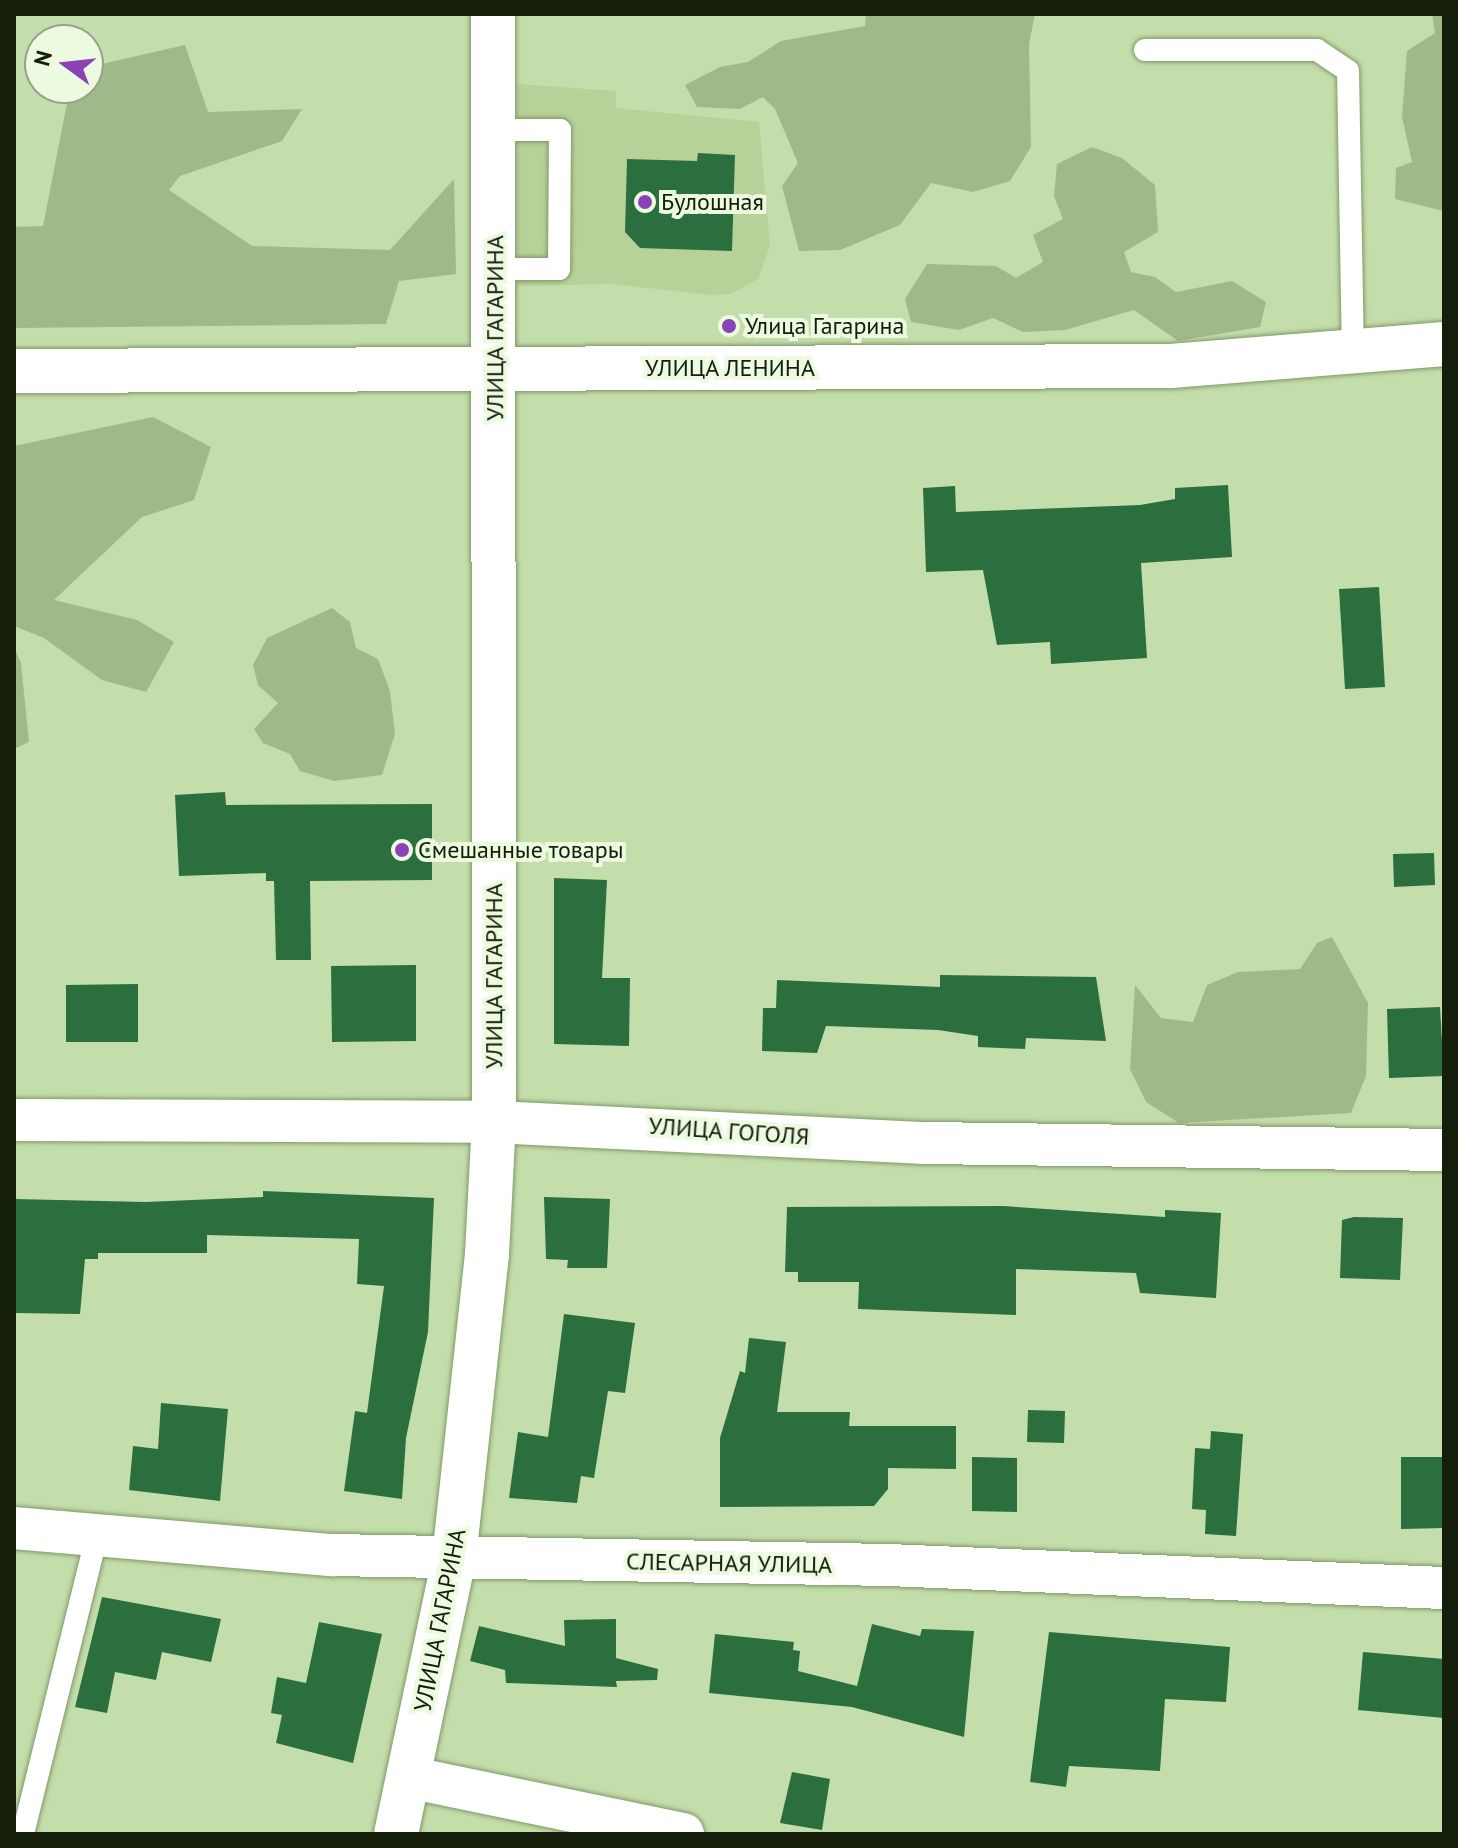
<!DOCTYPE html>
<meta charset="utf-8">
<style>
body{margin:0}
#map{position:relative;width:1458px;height:1848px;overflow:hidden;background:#c3deaa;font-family:"PT Sans",sans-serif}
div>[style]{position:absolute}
.built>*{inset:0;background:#b6d299}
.green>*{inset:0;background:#a1b989}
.building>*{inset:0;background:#2a6f3d}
.roads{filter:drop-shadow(0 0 2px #819968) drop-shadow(0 0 2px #819968)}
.lane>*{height:22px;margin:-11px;padding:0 11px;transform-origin:11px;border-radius:11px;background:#fff}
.street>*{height:42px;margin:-21px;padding:0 21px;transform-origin:21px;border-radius:21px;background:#fff}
.secondary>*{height:44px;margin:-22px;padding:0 22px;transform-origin:22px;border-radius:22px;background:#fff}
.dots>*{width:22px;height:22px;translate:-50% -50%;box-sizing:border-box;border:4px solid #ecfae0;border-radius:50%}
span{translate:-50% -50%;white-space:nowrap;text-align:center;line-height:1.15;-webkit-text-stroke:8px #ecfae0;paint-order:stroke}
.poi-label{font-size:24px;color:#151e0b}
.left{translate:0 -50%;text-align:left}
.street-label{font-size:24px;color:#151e0b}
.frame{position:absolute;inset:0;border:16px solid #151e0b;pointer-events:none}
.north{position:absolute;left:24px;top:24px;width:80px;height:80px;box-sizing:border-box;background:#ecfae0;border:2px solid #96a28b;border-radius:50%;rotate:285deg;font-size:22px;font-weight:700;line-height:32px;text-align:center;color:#151e0b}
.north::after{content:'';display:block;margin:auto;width:28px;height:36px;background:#8943b6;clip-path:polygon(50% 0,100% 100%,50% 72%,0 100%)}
</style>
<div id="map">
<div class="built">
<div style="clip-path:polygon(517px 84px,616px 91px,616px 108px,759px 122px,770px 246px,758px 279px,731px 294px,710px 295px,612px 284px,517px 286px)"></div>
</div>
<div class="green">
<div style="clip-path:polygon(866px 14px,1035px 14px,1029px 44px,1031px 147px,1010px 181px,973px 192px,931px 183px,900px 225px,840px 250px,799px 251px,782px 186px,798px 163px,775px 109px,763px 97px,740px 109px,697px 107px,685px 85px,720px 67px,748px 62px,781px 41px,865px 26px)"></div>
<div style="clip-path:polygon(1432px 14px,1444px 14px,1444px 211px,1395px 199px,1396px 168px,1412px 162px,1402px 117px,1407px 51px,1435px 33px)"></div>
<div style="clip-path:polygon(185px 45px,208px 112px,302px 109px,282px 141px,180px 176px,169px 190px,252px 246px,390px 250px,454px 179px,456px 274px,399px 281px,386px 324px,16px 328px,14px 227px,43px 226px,70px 88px,88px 88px,88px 67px)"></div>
<div style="clip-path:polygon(1092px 147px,1122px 158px,1155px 185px,1158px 232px,1124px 252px,1131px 272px,1155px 277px,1176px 292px,1232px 281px,1266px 302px,1260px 327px,1178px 341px,1134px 310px,1065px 330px,1023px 332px,993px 318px,959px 330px,911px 322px,905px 299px,927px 264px,996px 266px,1016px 278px,1043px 262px,1033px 235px,1063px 219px,1054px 196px,1057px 164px)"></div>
<div style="clip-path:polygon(153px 417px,211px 447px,194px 500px,142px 517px,54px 600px,137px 620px,174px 642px,146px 692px,102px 680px,44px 638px,14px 626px,14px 446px)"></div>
<div style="clip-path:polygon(332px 608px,350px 622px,356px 648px,378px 659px,390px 691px,395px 734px,382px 775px,334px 781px,300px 771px,290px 754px,263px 743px,254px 729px,278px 703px,258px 685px,253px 665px,267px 638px)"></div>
<div style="clip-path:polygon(14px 647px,21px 663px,29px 742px,14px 749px)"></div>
<div style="clip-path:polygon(1332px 937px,1368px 1003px,1366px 1076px,1351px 1113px,1179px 1123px,1146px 1102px,1130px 1069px,1135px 985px,1161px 1018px,1193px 1022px,1207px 985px,1238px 972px,1300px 969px,1317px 943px)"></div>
</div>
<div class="building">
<div style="clip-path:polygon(698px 153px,735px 155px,732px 251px,640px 248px,625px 232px,627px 159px,697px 161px)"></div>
<div style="clip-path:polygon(1228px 485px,1232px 557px,1141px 563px,1147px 658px,1051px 664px,1050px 642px,997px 645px,983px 570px,926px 572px,923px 488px,955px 486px,956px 512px,1140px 505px,1175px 499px,1175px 488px)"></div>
<div style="clip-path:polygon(1379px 587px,1385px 687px,1345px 689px,1339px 589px)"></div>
<div style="clip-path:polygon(225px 792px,226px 805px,432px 804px,432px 880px,310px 881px,311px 960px,276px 960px,274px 881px,266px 881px,266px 873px,179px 876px,175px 795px)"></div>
<div style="clip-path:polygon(1434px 853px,1435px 885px,1394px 887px,1393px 854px)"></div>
<div style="clip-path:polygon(554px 878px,607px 880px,602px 978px,630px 978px,629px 1046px,554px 1044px)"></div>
<div style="clip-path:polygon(416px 965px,416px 1041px,332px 1042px,331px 966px)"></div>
<div style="clip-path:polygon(940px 975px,1096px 977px,1106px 1041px,1026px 1038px,1025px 1049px,978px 1047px,978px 1036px,938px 1030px,826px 1026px,817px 1053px,762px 1051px,763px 1008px,776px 1008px,777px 980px,940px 987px)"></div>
<div style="clip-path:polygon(138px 984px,138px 1042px,66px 1042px,66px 985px)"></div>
<div style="clip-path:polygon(1440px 1007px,1444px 1076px,1389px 1078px,1387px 1009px)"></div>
<div style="clip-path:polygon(263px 1191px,434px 1198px,428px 1332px,406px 1438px,402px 1499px,344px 1491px,355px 1411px,367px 1413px,384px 1286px,357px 1284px,359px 1239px,207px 1235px,207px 1253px,98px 1253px,98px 1259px,85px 1259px,80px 1314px,14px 1313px,14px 1199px,146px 1202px,263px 1197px)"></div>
<div style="clip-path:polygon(544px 1197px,610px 1199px,607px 1268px,567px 1268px,568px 1260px,546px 1259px)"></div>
<div style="clip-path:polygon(1003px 1206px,1165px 1217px,1165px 1210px,1221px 1213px,1216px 1298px,1140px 1293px,1136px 1273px,1016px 1269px,1016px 1315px,858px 1309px,859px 1282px,798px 1282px,798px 1272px,785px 1272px,787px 1207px)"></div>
<div style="clip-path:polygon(1354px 1217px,1403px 1218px,1400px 1280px,1340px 1278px,1342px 1220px)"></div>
<div style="clip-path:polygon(564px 1314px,635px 1323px,625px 1393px,608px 1391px,594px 1478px,581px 1476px,577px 1503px,509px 1498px,518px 1432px,548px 1437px)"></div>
<div style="clip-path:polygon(749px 1338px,786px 1342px,777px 1412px,850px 1412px,849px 1426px,956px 1426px,956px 1469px,888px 1468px,888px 1489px,874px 1506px,720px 1507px,720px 1438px,740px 1371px,745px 1373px)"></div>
<div style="clip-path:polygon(161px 1403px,228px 1409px,220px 1501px,129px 1490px,133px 1446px,158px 1449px)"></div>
<div style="clip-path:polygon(1028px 1410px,1065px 1411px,1064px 1443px,1027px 1442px)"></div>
<div style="clip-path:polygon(1211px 1431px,1243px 1434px,1236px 1536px,1205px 1534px,1206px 1510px,1192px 1509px,1195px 1448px,1210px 1449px)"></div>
<div style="clip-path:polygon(972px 1457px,1017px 1458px,1017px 1512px,972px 1511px)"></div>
<div style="clip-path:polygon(1401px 1457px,1444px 1457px,1444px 1528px,1401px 1529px)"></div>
<div style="clip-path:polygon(102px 1597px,221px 1619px,211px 1662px,162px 1652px,156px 1680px,115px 1672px,107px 1713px,75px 1707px)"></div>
<div style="clip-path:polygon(616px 1619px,616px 1658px,658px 1669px,657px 1680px,616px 1681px,617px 1687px,506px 1683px,505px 1670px,470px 1661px,479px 1626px,565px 1646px,564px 1620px)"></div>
<div style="clip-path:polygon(319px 1622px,382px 1634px,353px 1763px,276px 1743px,282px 1715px,271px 1713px,277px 1677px,306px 1683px)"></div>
<div style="clip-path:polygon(872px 1624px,920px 1636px,922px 1629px,974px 1631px,964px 1737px,852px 1707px,709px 1693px,715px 1634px,794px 1642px,793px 1650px,800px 1651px,798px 1671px,857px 1686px)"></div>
<div style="clip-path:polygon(1049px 1632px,1230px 1647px,1226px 1702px,1165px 1699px,1160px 1771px,1069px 1766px,1066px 1787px,1030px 1782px)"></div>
<div style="clip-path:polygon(1363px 1652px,1444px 1659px,1444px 1718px,1358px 1710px)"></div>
<div style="clip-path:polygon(792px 1772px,830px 1779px,822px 1830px,780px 1823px)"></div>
</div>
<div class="roads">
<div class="lane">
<div style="left:1145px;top:50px;width:172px"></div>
<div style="left:1317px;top:50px;width:37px;rotate:34deg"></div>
<div style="left:1348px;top:71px;width:282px;rotate:89deg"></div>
<div style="left:494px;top:130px;width:66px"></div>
<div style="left:560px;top:130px;width:139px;rotate:90.4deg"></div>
<div style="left:559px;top:269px;width:64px;rotate:180deg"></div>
<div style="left:23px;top:1834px;width:308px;rotate:-76.1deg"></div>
</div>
<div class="street">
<div style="left:14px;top:1120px;width:480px;rotate:0.2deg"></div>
<div style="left:494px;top:1122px;width:432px;rotate:2.8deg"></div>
<div style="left:925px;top:1143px;width:519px;rotate:0.77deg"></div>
<div style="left:14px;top:1528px;width:319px;rotate:4.9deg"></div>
<div style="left:332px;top:1555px;width:556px;rotate:1.03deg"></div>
<div style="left:888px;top:1565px;width:556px;rotate:2.37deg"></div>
<div style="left:408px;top:1777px;width:281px;rotate:11.7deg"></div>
</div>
<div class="secondary">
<div style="left:14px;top:371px;width:1157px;rotate:-0.25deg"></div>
<div style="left:1171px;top:366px;width:274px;rotate:-4.6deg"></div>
<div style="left:396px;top:1834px;width:282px;rotate:-78.1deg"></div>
<div style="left:454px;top:1558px;width:306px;rotate:-83.8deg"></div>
<div style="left:487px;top:1254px;width:132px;rotate:-87deg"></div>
<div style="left:494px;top:1122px;width:1108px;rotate:-90.05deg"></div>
</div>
</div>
<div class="dots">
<div style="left:645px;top:202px;background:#8943b6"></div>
<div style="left:729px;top:326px;background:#8943b6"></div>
<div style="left:402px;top:850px;background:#8943b6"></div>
</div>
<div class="poi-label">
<span class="left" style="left:661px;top:202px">Булошная</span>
<span class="left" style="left:745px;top:326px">Улица Гагарина</span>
<span class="left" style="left:418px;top:850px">Смешанные товары</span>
</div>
<div class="street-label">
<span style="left:495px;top:328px;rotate:-90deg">УЛИЦА ГАГАРИНА</span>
<span style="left:730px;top:368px">УЛИЦА ЛЕНИНА</span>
<span style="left:494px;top:976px;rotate:-90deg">УЛИЦА ГАГАРИНА</span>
<span style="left:729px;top:1131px;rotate:4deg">УЛИЦА ГОГОЛЯ</span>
<span style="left:729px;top:1563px;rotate:1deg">СЛЕСАРНАЯ УЛИЦА</span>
<span style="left:440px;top:1620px;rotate:-79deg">УЛИЦА ГАГАРИНА</span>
</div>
<div class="frame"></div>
<div class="north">N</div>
</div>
